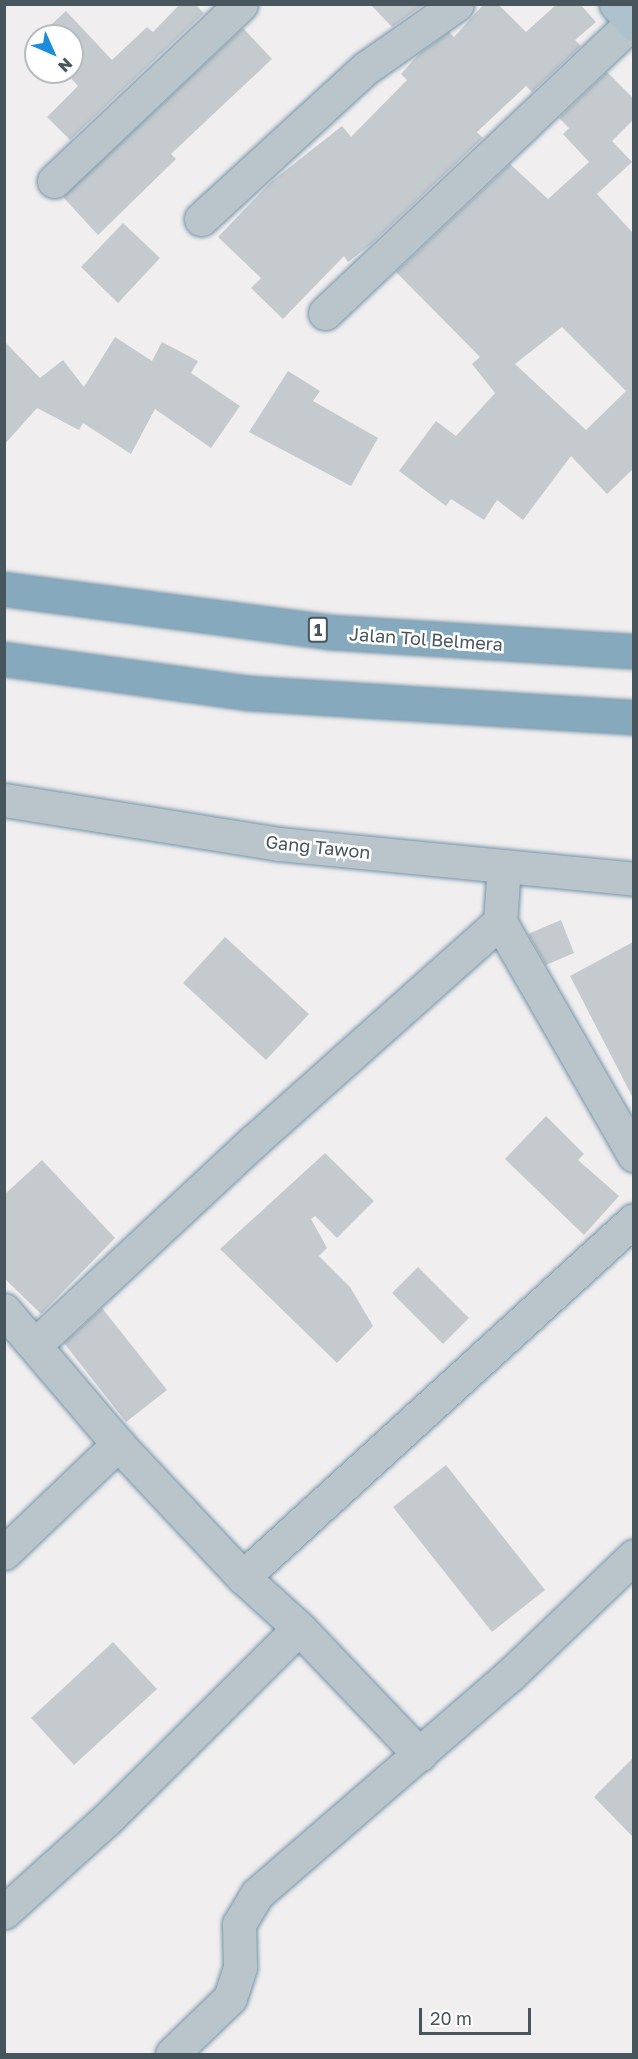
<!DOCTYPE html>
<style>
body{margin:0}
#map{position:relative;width:638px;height:2059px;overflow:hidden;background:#f1eeef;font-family:"Golos Text",sans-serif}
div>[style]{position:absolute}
.building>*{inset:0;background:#c5cace}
.roads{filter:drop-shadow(0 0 2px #7294a8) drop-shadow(0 0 2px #7294a8)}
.minor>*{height:33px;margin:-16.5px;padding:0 16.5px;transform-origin:16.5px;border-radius:16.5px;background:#bac5cb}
.major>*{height:33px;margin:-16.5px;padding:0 16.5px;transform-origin:16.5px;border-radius:16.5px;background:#aec2cd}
.highway>*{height:33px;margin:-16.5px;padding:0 16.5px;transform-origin:16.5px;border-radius:16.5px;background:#87a9bd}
span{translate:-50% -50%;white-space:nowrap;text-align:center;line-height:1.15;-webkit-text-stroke:5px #fff;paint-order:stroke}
.shield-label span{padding:2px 4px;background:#fff;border:2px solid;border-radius:4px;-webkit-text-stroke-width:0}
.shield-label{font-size:16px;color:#47555c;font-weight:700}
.street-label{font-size:18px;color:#47555c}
.frame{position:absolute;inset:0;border:6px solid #47555c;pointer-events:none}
.north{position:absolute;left:24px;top:24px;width:60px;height:60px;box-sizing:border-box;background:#fff;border:2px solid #b5bbbe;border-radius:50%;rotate:135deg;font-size:16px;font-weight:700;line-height:24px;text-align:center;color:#47555c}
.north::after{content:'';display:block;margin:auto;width:21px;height:27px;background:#1c8ddd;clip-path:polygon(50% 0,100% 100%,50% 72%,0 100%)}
.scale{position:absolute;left:419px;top:2008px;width:112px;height:27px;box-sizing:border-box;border:3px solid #47555c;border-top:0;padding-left:8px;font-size:18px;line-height:21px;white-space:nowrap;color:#47555c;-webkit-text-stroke:4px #fff;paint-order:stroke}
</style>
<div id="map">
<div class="building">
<div style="clip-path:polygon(180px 4px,195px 4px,204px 13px,70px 140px,47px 117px,78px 86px,65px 72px,72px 72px,72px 36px,39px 36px,66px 11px,112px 60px,147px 27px,153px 32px)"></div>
<div style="clip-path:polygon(370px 4px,422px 4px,423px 5px,392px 27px)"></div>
<div style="clip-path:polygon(484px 4px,498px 4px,526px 32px,557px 4px,580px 4px,596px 22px,575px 40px,581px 46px,532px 92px,526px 86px,477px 132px,483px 138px,370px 245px,348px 262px,344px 256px,283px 319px,251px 288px,261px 278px,218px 237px,271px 182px,342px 126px,351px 137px,407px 80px,401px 74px,419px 54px,449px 32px,454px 37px)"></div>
<div style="clip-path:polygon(243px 28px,272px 59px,171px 154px,176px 159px,98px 235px,63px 197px)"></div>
<div style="clip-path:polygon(evenodd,607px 72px,633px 98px,633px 120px,612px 141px,632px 162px,597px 194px,633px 233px,633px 469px,607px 494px,571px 456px,523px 520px,497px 500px,484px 520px,451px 499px,446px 506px,399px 471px,436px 421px,456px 436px,495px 393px,472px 364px,480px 357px,396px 272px,510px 164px,548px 199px,589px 162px,563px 134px,569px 128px,559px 118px,607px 72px,562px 327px,626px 391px,586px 430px,515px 364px,562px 327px)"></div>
<div style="clip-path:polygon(123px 223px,160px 258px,118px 303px,81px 267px)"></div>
<div style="clip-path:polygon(115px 337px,152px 361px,162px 342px,198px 361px,191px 373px,240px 406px,211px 448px,155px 409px,131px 454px,83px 423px,79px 430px,37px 408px,4px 445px,4px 341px,40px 378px,63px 360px,84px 387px)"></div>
<div style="clip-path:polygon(288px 371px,320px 391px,313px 401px,378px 438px,351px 486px,249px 432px)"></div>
<div style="clip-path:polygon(561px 920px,574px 953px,546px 965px,528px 934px)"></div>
<div style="clip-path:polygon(225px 937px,309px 1014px,266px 1060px,183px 983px)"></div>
<div style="clip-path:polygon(633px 942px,633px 1098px,570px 976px)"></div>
<div style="clip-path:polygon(546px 1116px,584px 1154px,578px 1160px,619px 1196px,584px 1235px,505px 1159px)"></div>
<div style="clip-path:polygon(325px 1153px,374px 1201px,337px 1238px,315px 1216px,311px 1219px,327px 1248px,319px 1256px,350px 1287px,373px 1326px,337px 1363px,220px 1249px)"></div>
<div style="clip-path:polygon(42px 1160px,115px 1238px,41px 1314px,4px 1278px,4px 1195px)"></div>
<div style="clip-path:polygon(418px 1267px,469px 1318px,443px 1344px,392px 1293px)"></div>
<div style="clip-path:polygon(102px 1308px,167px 1390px,126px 1422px,64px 1343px)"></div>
<div style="clip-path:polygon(446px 1465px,545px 1590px,492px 1632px,393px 1507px)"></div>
<div style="clip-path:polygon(113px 1642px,157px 1689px,74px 1765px,31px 1718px)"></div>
<div style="clip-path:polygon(633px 1758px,633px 1837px,594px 1797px)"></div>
</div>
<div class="roads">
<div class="minor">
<div style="left:54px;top:181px;width:257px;rotate:-43.4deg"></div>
<div style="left:201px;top:219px;width:224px;rotate:-42.5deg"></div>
<div style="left:366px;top:68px;width:111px;rotate:-35.1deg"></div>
<div style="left:325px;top:313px;width:422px;rotate:-43.4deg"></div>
<div style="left:4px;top:800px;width:278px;rotate:9.1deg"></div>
<div style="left:279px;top:844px;width:357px;rotate:5.6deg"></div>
<div style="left:500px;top:922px;width:269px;rotate:60.1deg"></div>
<div style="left:4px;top:1310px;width:176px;rotate:49.6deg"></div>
<div style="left:118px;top:1444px;width:183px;rotate:46.8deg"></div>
<div style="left:243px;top:1577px;width:76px;rotate:42.3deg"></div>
<div style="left:299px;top:1628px;width:271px;rotate:135.1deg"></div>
<div style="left:107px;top:1819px;width:139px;rotate:137.9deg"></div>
<div style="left:36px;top:1344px;width:299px;rotate:-43deg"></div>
<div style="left:255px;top:1140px;width:328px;rotate:-41.7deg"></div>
<div style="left:500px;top:922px;width:56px;rotate:-85.9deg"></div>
<div style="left:4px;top:1553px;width:158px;rotate:-43.7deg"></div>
<div style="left:243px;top:1577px;width:529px;rotate:-42.4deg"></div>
<div style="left:299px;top:1628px;width:175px;rotate:46.4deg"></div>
<div style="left:172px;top:2054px;width:81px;rotate:-44deg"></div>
<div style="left:230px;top:1998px;width:33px;rotate:-72deg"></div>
<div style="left:240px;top:1967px;width:43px;rotate:-91.3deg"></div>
<div style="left:239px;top:1924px;width:35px;rotate:-59deg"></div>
<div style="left:257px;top:1894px;width:335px;rotate:-40.9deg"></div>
<div style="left:510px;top:1675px;width:172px;rotate:-43.8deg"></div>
</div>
<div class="major">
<div style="left:616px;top:4px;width:27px;rotate:48deg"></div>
</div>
<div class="highway">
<div style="left:4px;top:589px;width:328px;rotate:7.5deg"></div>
<div style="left:329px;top:632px;width:306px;rotate:3.6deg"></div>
<div style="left:4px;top:659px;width:246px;rotate:7.9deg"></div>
<div style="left:248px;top:693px;width:387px;rotate:3.6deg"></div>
</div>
</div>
<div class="shield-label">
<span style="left:318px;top:630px">1</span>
</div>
<div class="street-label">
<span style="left:426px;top:639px;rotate:4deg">Jalan Tol Belmera</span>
<span style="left:318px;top:847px;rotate:6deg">Gang Tawon</span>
</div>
<div class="frame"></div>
<div class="north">N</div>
<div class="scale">20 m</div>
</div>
